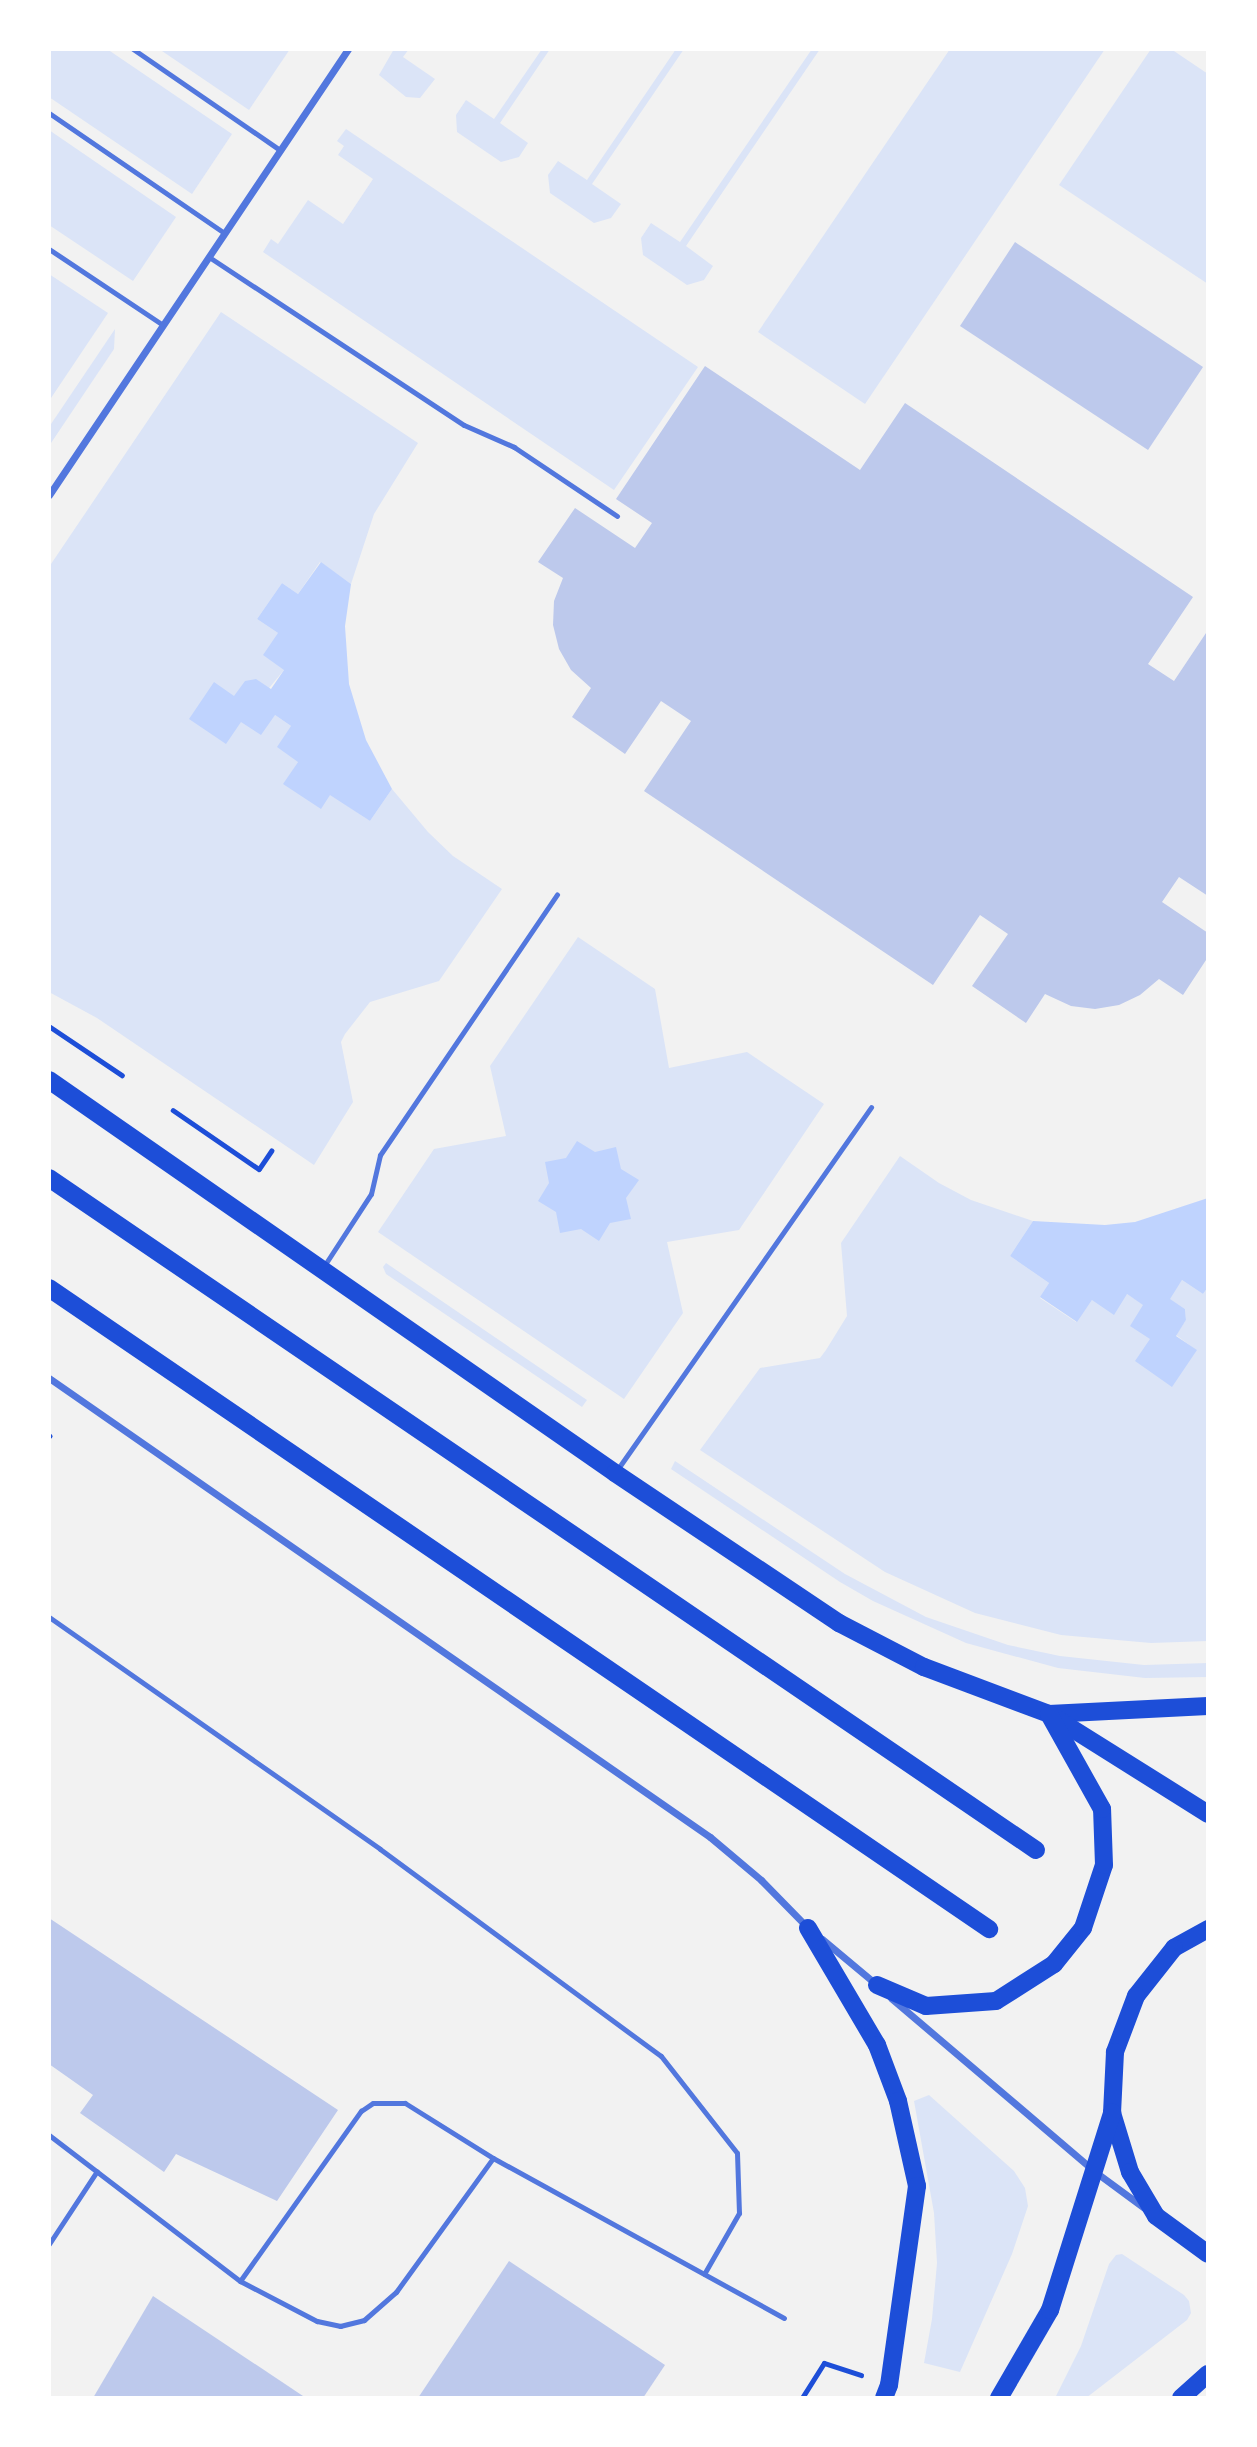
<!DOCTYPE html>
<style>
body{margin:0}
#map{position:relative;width:1257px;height:2447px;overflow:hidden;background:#f2f2f2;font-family:"Golos Text",sans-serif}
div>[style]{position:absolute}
.green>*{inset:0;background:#dbe4f7}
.water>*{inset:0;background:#bfd3fe}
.building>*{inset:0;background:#bdc9ec}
.path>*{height:4.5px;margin:-2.25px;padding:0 2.25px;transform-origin:2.25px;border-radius:2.25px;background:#1d4ed8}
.service>*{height:5px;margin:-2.5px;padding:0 2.5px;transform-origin:2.5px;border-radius:2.5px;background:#5277de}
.minor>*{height:7px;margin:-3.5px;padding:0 3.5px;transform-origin:3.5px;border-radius:3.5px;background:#5277de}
.primary>*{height:18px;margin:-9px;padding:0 9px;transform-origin:9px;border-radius:9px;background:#1d4ed8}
span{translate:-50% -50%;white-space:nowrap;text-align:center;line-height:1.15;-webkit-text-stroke:6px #fff;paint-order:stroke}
.frame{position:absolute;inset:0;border:51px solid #fff;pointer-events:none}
</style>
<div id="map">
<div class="green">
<div style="clip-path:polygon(49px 49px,107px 49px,232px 134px,192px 194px,49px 97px)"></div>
<div style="clip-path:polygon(159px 49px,290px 49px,249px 110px)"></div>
<div style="clip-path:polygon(394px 49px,409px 49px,403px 57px,435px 79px,420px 98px,406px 97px,379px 75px)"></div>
<div style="clip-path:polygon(542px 49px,550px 49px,500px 123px,528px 143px,519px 157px,501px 162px,457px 132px,456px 115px,466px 100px,494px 119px)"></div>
<div style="clip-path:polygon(676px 49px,684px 49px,592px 184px,621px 204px,611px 218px,594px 223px,550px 193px,548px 175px,558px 161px,587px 180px)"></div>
<div style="clip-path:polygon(812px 49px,820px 49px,686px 246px,713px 266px,704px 280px,687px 285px,643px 255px,641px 238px,651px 223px,680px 242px)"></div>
<div style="clip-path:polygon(950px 49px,1105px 49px,865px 404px,758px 332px)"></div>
<div style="clip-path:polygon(1151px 49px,1171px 49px,1208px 74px,1208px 284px,1059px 185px)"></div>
<div style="clip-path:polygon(346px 129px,698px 367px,614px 490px,263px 252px,271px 239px,278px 244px,308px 200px,343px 224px,373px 179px,338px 155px,344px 146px,337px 141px)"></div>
<div style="clip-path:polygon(49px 130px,176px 217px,133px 281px,49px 225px)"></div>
<div style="clip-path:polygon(49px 274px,108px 313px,49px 401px)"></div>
<div style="clip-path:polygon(221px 312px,418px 443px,374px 514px,351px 584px,320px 562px,298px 594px,282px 583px,257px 619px,278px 633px,284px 670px,241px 722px,275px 715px,291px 726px,298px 762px,284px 784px,330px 794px,370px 821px,392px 789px,428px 832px,453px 856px,502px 889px,439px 981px,370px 1002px,345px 1034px,341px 1042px,353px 1102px,314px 1165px,97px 1018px,49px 992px,49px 567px)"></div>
<div style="clip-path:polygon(115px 329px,114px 349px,49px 446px,49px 427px)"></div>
<div style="clip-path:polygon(578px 937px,655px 989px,669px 1068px,747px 1052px,824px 1104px,739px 1230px,667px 1242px,683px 1313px,624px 1399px,378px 1232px,434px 1149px,506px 1136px,490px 1066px)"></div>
<div style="clip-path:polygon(900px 1156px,939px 1183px,971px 1200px,1033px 1221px,1010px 1256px,1049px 1283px,1040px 1298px,1076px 1322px,1092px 1300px,1127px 1294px,1144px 1305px,1150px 1339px,1172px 1386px,1196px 1350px,1176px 1335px,1186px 1320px,1185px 1309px,1169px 1299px,1182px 1280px,1203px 1294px,1208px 1287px,1208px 1641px,1151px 1643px,1061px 1635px,975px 1613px,885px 1572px,700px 1450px,760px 1368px,820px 1358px,826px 1350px,847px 1316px,841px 1243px)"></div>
<div style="clip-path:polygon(386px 1263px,587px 1400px,582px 1407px,386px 1274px,383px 1267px)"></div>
<div style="clip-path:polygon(675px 1461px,845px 1574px,926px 1617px,1008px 1645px,1060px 1656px,1144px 1665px,1208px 1663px,1208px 1677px,1145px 1678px,1058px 1668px,966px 1643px,873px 1601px,840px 1582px,671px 1469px)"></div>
<div style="clip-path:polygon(929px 2095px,1014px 2171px,1025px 2188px,1028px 2206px,1012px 2254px,960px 2372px,924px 2363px,932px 2319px,937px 2263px,934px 2213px,914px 2101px)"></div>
<div style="clip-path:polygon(1122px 2254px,1184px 2295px,1189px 2301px,1191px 2313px,1187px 2320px,1086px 2398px,1055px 2398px,1081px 2346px,1109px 2264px,1116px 2255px)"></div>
</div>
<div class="water">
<div style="clip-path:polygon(321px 562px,351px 584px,345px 626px,349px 684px,366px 740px,392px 789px,370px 821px,330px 795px,321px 809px,283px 784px,298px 762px,277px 747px,291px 726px,275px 715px,261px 735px,241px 722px,226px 744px,189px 719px,214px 682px,234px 696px,245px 681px,256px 679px,271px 689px,284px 670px,263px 655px,278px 633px,257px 619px,282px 583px,298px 594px)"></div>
<div style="clip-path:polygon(577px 1141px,595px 1152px,616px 1147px,621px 1169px,639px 1180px,626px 1198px,631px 1219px,610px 1223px,599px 1241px,581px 1229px,560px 1233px,556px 1212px,538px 1201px,549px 1183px,545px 1162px,566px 1158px)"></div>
<div style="clip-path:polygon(1208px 1198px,1208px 1287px,1203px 1294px,1182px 1280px,1170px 1299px,1185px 1309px,1186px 1320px,1176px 1336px,1197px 1350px,1172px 1387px,1135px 1361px,1150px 1339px,1130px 1326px,1143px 1305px,1127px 1294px,1114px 1315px,1092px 1300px,1077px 1322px,1040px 1297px,1049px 1283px,1010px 1256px,1033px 1221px,1105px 1225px,1135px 1222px)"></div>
</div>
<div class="building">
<div style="clip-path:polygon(1015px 242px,1203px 367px,1148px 450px,960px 326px)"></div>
<div style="clip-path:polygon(705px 366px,860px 470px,905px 403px,1193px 597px,1148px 664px,1174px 681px,1208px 630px,1208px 896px,1179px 877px,1162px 902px,1208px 933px,1208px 957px,1183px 995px,1159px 979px,1140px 995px,1119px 1005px,1095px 1009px,1071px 1006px,1045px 994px,1026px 1023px,972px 986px,1008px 934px,980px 915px,933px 985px,644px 791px,691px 721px,661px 701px,625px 754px,572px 717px,591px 688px,571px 670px,559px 649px,553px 625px,554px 601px,563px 578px,538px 562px,575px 508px,635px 548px,652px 523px,616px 499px)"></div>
<div style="clip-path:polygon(49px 1918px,338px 2110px,277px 2201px,176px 2154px,164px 2172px,80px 2113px,93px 2095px,49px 2064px)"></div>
<div style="clip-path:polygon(509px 2261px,665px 2365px,643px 2398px,418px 2398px)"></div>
<div style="clip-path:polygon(153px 2296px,306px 2398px,93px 2398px)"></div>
</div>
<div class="path">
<div style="left:49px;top:1026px;width:88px;rotate:33.9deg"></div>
<div style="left:173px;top:1110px;width:104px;rotate:34.5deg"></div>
<div style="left:259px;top:1169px;width:22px;rotate:-56deg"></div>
<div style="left:49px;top:1435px;width:1px;rotate:45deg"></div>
<div style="left:802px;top:2398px;width:41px;rotate:-57.8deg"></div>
<div style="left:824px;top:2363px;width:39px;rotate:18deg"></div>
</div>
<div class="service">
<div style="left:133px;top:49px;width:178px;rotate:34.5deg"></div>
<div style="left:49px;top:113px;width:212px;rotate:34.4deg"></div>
<div style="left:49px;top:249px;width:137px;rotate:33.7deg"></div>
<div style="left:209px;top:257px;width:305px;rotate:33.4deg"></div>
<div style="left:464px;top:425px;width:55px;rotate:23.7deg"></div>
<div style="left:514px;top:447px;width:124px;rotate:33.8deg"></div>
<div style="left:324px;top:1266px;width:86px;rotate:-56.9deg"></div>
<div style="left:371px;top:1194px;width:40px;rotate:-77deg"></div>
<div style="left:380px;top:1155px;width:315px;rotate:-55.8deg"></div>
<div style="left:617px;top:1470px;width:443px;rotate:-55deg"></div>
<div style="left:49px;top:1617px;width:404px;rotate:35deg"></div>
<div style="left:380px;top:1849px;width:349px;rotate:36.4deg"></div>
<div style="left:661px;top:2056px;width:123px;rotate:51.9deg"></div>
<div style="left:737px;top:2153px;width:60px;rotate:88.1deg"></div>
<div style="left:739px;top:2213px;width:70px;rotate:119.8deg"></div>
<div style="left:49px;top:2135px;width:240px;rotate:37.4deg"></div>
<div style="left:240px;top:2281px;width:87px;rotate:27.5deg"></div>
<div style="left:317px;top:2321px;width:24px;rotate:12deg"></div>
<div style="left:340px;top:2326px;width:25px;rotate:-14deg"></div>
<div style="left:364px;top:2320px;width:43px;rotate:-41.2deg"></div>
<div style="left:396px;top:2292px;width:165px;rotate:-54.1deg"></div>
<div style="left:49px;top:2244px;width:87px;rotate:-56.7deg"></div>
<div style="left:240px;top:2281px;width:209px;rotate:-54.6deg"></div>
<div style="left:361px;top:2111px;width:14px;rotate:-34deg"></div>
<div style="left:373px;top:2103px;width:32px"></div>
<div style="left:405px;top:2103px;width:104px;rotate:32deg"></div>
<div style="left:493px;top:2158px;width:332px;rotate:28.8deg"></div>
</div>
<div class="minor">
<div style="left:49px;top:495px;width:537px;rotate:-56.16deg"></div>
<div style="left:49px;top:1378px;width:805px;rotate:34.78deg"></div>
<div style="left:710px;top:1837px;width:67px;rotate:40.1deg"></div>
<div style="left:761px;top:1880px;width:66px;rotate:45.6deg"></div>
<div style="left:822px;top:1939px;width:72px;rotate:39.9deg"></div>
<div style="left:891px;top:1998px;width:267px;rotate:40.4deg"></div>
<div style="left:1094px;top:2171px;width:61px;rotate:36.3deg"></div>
</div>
<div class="primary">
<div style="left:49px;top:1080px;width:689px;rotate:34.77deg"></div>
<div style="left:615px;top:1473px;width:270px;rotate:33.8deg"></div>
<div style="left:839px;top:1623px;width:96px;rotate:27.4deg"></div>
<div style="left:924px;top:1667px;width:134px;rotate:20.6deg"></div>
<div style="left:1049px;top:1714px;width:159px;rotate:-2.9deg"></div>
<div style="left:49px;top:1178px;width:1194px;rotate:34.25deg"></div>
<div style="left:49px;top:1288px;width:1138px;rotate:34.29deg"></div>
<div style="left:1052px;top:1716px;width:184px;rotate:32.1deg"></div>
<div style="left:808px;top:1928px;width:136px;rotate:59.5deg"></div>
<div style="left:877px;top:2045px;width:60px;rotate:69.4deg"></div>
<div style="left:898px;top:2101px;width:87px;rotate:77.4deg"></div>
<div style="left:917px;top:2186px;width:201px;rotate:98deg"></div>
<div style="left:889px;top:2385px;width:14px;rotate:111deg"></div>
<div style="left:1208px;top:1929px;width:39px;rotate:151deg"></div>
<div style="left:1174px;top:1948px;width:61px;rotate:128.4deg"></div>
<div style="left:1136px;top:1996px;width:60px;rotate:110.6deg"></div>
<div style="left:1115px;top:2052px;width:61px;rotate:92.8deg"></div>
<div style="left:1112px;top:2113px;width:62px;rotate:73deg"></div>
<div style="left:1130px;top:2172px;width:51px;rotate:59.4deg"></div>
<div style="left:1156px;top:2216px;width:64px;rotate:36.2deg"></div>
<div style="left:877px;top:1985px;width:53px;rotate:23.2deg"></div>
<div style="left:926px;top:2006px;width:70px;rotate:-4.1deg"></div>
<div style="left:996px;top:2001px;width:69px;rotate:-32.5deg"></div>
<div style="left:1054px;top:1964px;width:46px;rotate:-51.1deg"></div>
<div style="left:1083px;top:1928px;width:66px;rotate:-71.6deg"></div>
<div style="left:1104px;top:1865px;width:56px;rotate:-92deg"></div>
<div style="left:1102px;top:1809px;width:109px;rotate:-119.2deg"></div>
<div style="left:999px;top:2398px;width:102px;rotate:-59.9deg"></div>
<div style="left:1050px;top:2310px;width:207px;rotate:-72.5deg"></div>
<div style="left:1181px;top:2398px;width:36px;rotate:-42deg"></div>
</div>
<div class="frame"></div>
</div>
